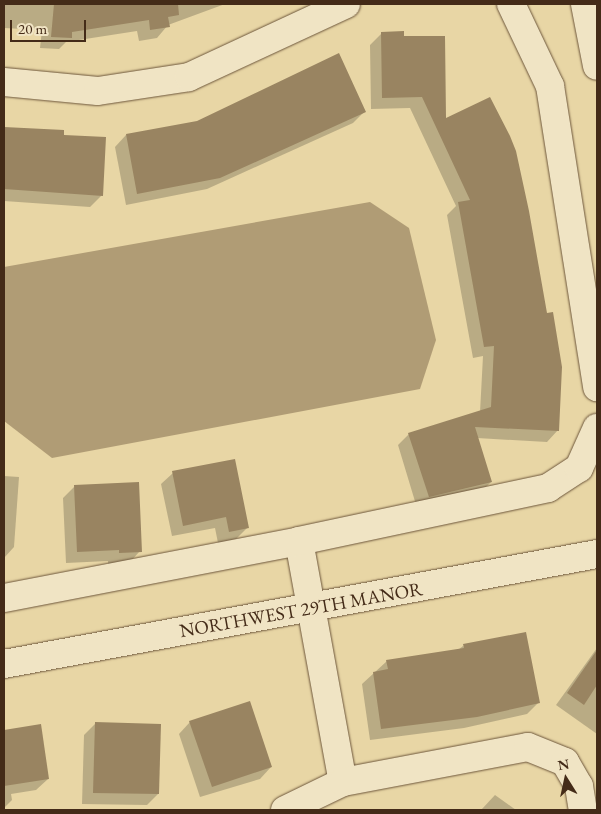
<!DOCTYPE html>
<style>
body{margin:0}
#map{position:relative;width:601px;height:814px;overflow:hidden;background:#e8d6a5;font-family:"EB Garamond",serif}
div>[style]{position:absolute}
.water>*{inset:0;background:#b09c75}
.shadow>*{inset:0;background:#0003}
.building>*{inset:0;background:#998461}
.roads{filter:drop-shadow(0 0 1px #6d563b) drop-shadow(0 0 1px #6d563b)}
.minor>*{height:28px;margin:-14px;padding:0 14px;transform-origin:14px;border-radius:14px;background:#f0e4c4}
span{translate:-50% -50%;white-space:nowrap;text-align:center;line-height:1.15;-webkit-text-stroke:5px #f0e4c4;paint-order:stroke}
.street-label{font-size:19px;color:#442b18}
.frame{position:absolute;inset:0;border:5px solid #442b18;pointer-events:none}
.north{position:absolute;left:541px;top:754px;width:50px;height:50px;-webkit-text-stroke:4px #f0e4c4;paint-order:stroke;rotate:350deg;font-size:14px;font-weight:700;line-height:20px;text-align:center;color:#442b18}
.north::after{content:'';display:block;margin:auto;width:18px;height:22px;background:#442b18;clip-path:polygon(50% 0,100% 100%,50% 72%,0 100%)}
.scale{position:absolute;left:10px;top:20px;width:76px;height:22px;box-sizing:border-box;border:2px solid #442b18;border-top:0;padding-left:6px;font-size:15px;line-height:18px;white-space:nowrap;color:#442b18;-webkit-text-stroke:4px #f0e4c4;paint-order:stroke}
</style>
<div id="map">
<div class="water">
<div style="clip-path:polygon(370px 202px,409px 228px,436px 340px,420px 389px,52px 458px,4px 421px,4px 267px)"></div>
</div>
<div class="shadow">
<div style="clip-path:polygon(4px 4px,225px 4px,168px 25px,157px 38px,139px 41px,137px 31px,66px 42px,59px 49px,40px 48px,42px 30px,4px 28px)"></div>
<div style="clip-path:polygon(382px 33px,403px 37px,445px 120px,558px 430px,547px 442px,477px 438px,491px 482px,479px 494px,417px 508px,398px 445px,409px 434px,480px 412px,483px 356px,473px 358px,447px 215px,456px 206px,410px 108px,371px 109px,370px 45px)"></div>
<div style="clip-path:polygon(365px 111px,353px 123px,207px 189px,126px 205px,115px 147px,126px 135px)"></div>
<div style="clip-path:polygon(4px 129px,62px 131px,62px 136px,102px 195px,90px 207px,4px 201px)"></div>
<div style="clip-path:polygon(173px 473px,248px 527px,236px 539px,218px 543px,215px 528px,172px 536px,161px 484px)"></div>
<div style="clip-path:polygon(4px 476px,19px 477px,14px 547px,4px 558px)"></div>
<div style="clip-path:polygon(75px 486px,140px 551px,129px 563px,108px 564px,108px 561px,66px 563px,63px 498px)"></div>
<div style="clip-path:polygon(463px 646px,539px 702px,527px 714px,464px 728px,370px 740px,362px 684px,387px 661px,458px 650px)"></div>
<div style="clip-path:polygon(597px 648px,597px 734px,556px 705px)"></div>
<div style="clip-path:polygon(190px 722px,271px 767px,260px 779px,200px 797px,179px 734px)"></div>
<div style="clip-path:polygon(95px 724px,158px 794px,147px 805px,82px 804px,84px 735px)"></div>
<div style="clip-path:polygon(40px 726px,48px 779px,36px 790px,11px 794px,12px 800px,4px 808px,4px 731px)"></div>
<div style="clip-path:polygon(495px 795px,516px 810px,481px 810px)"></div>
</div>
<div class="building">
<div style="clip-path:polygon(54px 4px,178px 4px,179px 15px,168px 17px,170px 27px,150px 30px,149px 20px,72px 32px,72px 38px,51px 37px)"></div>
<div style="clip-path:polygon(404px 31px,404px 36px,445px 36px,446px 118px,490px 97px,510px 136px,516px 151px,529px 211px,547px 313px,553px 312px,562px 367px,559px 431px,475px 427px,492px 482px,429px 497px,408px 433px,491px 407px,494px 346px,484px 347px,458px 202px,470px 200px,422px 97px,382px 98px,381px 32px)"></div>
<div style="clip-path:polygon(339px 53px,366px 112px,220px 178px,137px 194px,126px 134px,197px 121px)"></div>
<div style="clip-path:polygon(4px 127px,64px 130px,64px 135px,106px 137px,103px 196px,4px 189px)"></div>
<div style="clip-path:polygon(235px 459px,249px 528px,229px 532px,226px 517px,183px 526px,172px 471px)"></div>
<div style="clip-path:polygon(139px 482px,142px 552px,119px 553px,119px 550px,77px 552px,74px 485px)"></div>
<div style="clip-path:polygon(526px 632px,540px 703px,477px 717px,381px 729px,373px 672px,388px 669px,386px 660px,464px 648px,463px 644px)"></div>
<div style="clip-path:polygon(597px 650px,597px 685px,584px 705px,567px 693px)"></div>
<div style="clip-path:polygon(250px 701px,272px 767px,212px 787px,189px 721px)"></div>
<div style="clip-path:polygon(95px 722px,161px 724px,159px 794px,93px 793px)"></div>
<div style="clip-path:polygon(41px 724px,49px 779px,4px 786px,4px 730px)"></div>
</div>
<div class="roads">
<div class="minor">
<div style="left:511px;top:4px;width:91px;rotate:64.6deg"></div>
<div style="left:550px;top:86px;width:305px;rotate:81.1deg"></div>
<div style="left:585px;top:4px;width:63px;rotate:79deg"></div>
<div style="left:4px;top:82px;width:94px;rotate:5.5deg"></div>
<div style="left:98px;top:91px;width:92px;rotate:-8.7deg"></div>
<div style="left:189px;top:77px;width:173px;rotate:-24.9deg"></div>
<div style="left:299px;top:541px;width:245px;rotate:79.7deg"></div>
<div style="left:4px;top:598px;width:300px;rotate:-10.9deg"></div>
<div style="left:299px;top:541px;width:255px;rotate:-12deg"></div>
<div style="left:548px;top:488px;width:37px;rotate:-33deg"></div>
<div style="left:579px;top:468px;width:44px;rotate:-65.8deg"></div>
<div style="left:4px;top:664px;width:603px;rotate:-10.51deg"></div>
<div style="left:285px;top:810px;width:64px;rotate:-25.8deg"></div>
<div style="left:343px;top:782px;width:188px;rotate:-10.7deg"></div>
<div style="left:528px;top:747px;width:40px;rotate:22deg"></div>
<div style="left:565px;top:762px;width:28px;rotate:60deg"></div>
<div style="left:579px;top:786px;width:24px;rotate:81deg"></div>
</div>
</div>
<div class="street-label">
<span style="left:301px;top:610px;rotate:-10deg">NORTHWEST 29TH MANOR</span>
</div>
<div class="frame"></div>
<div class="north">N</div>
<div class="scale">20 m</div>
</div>
